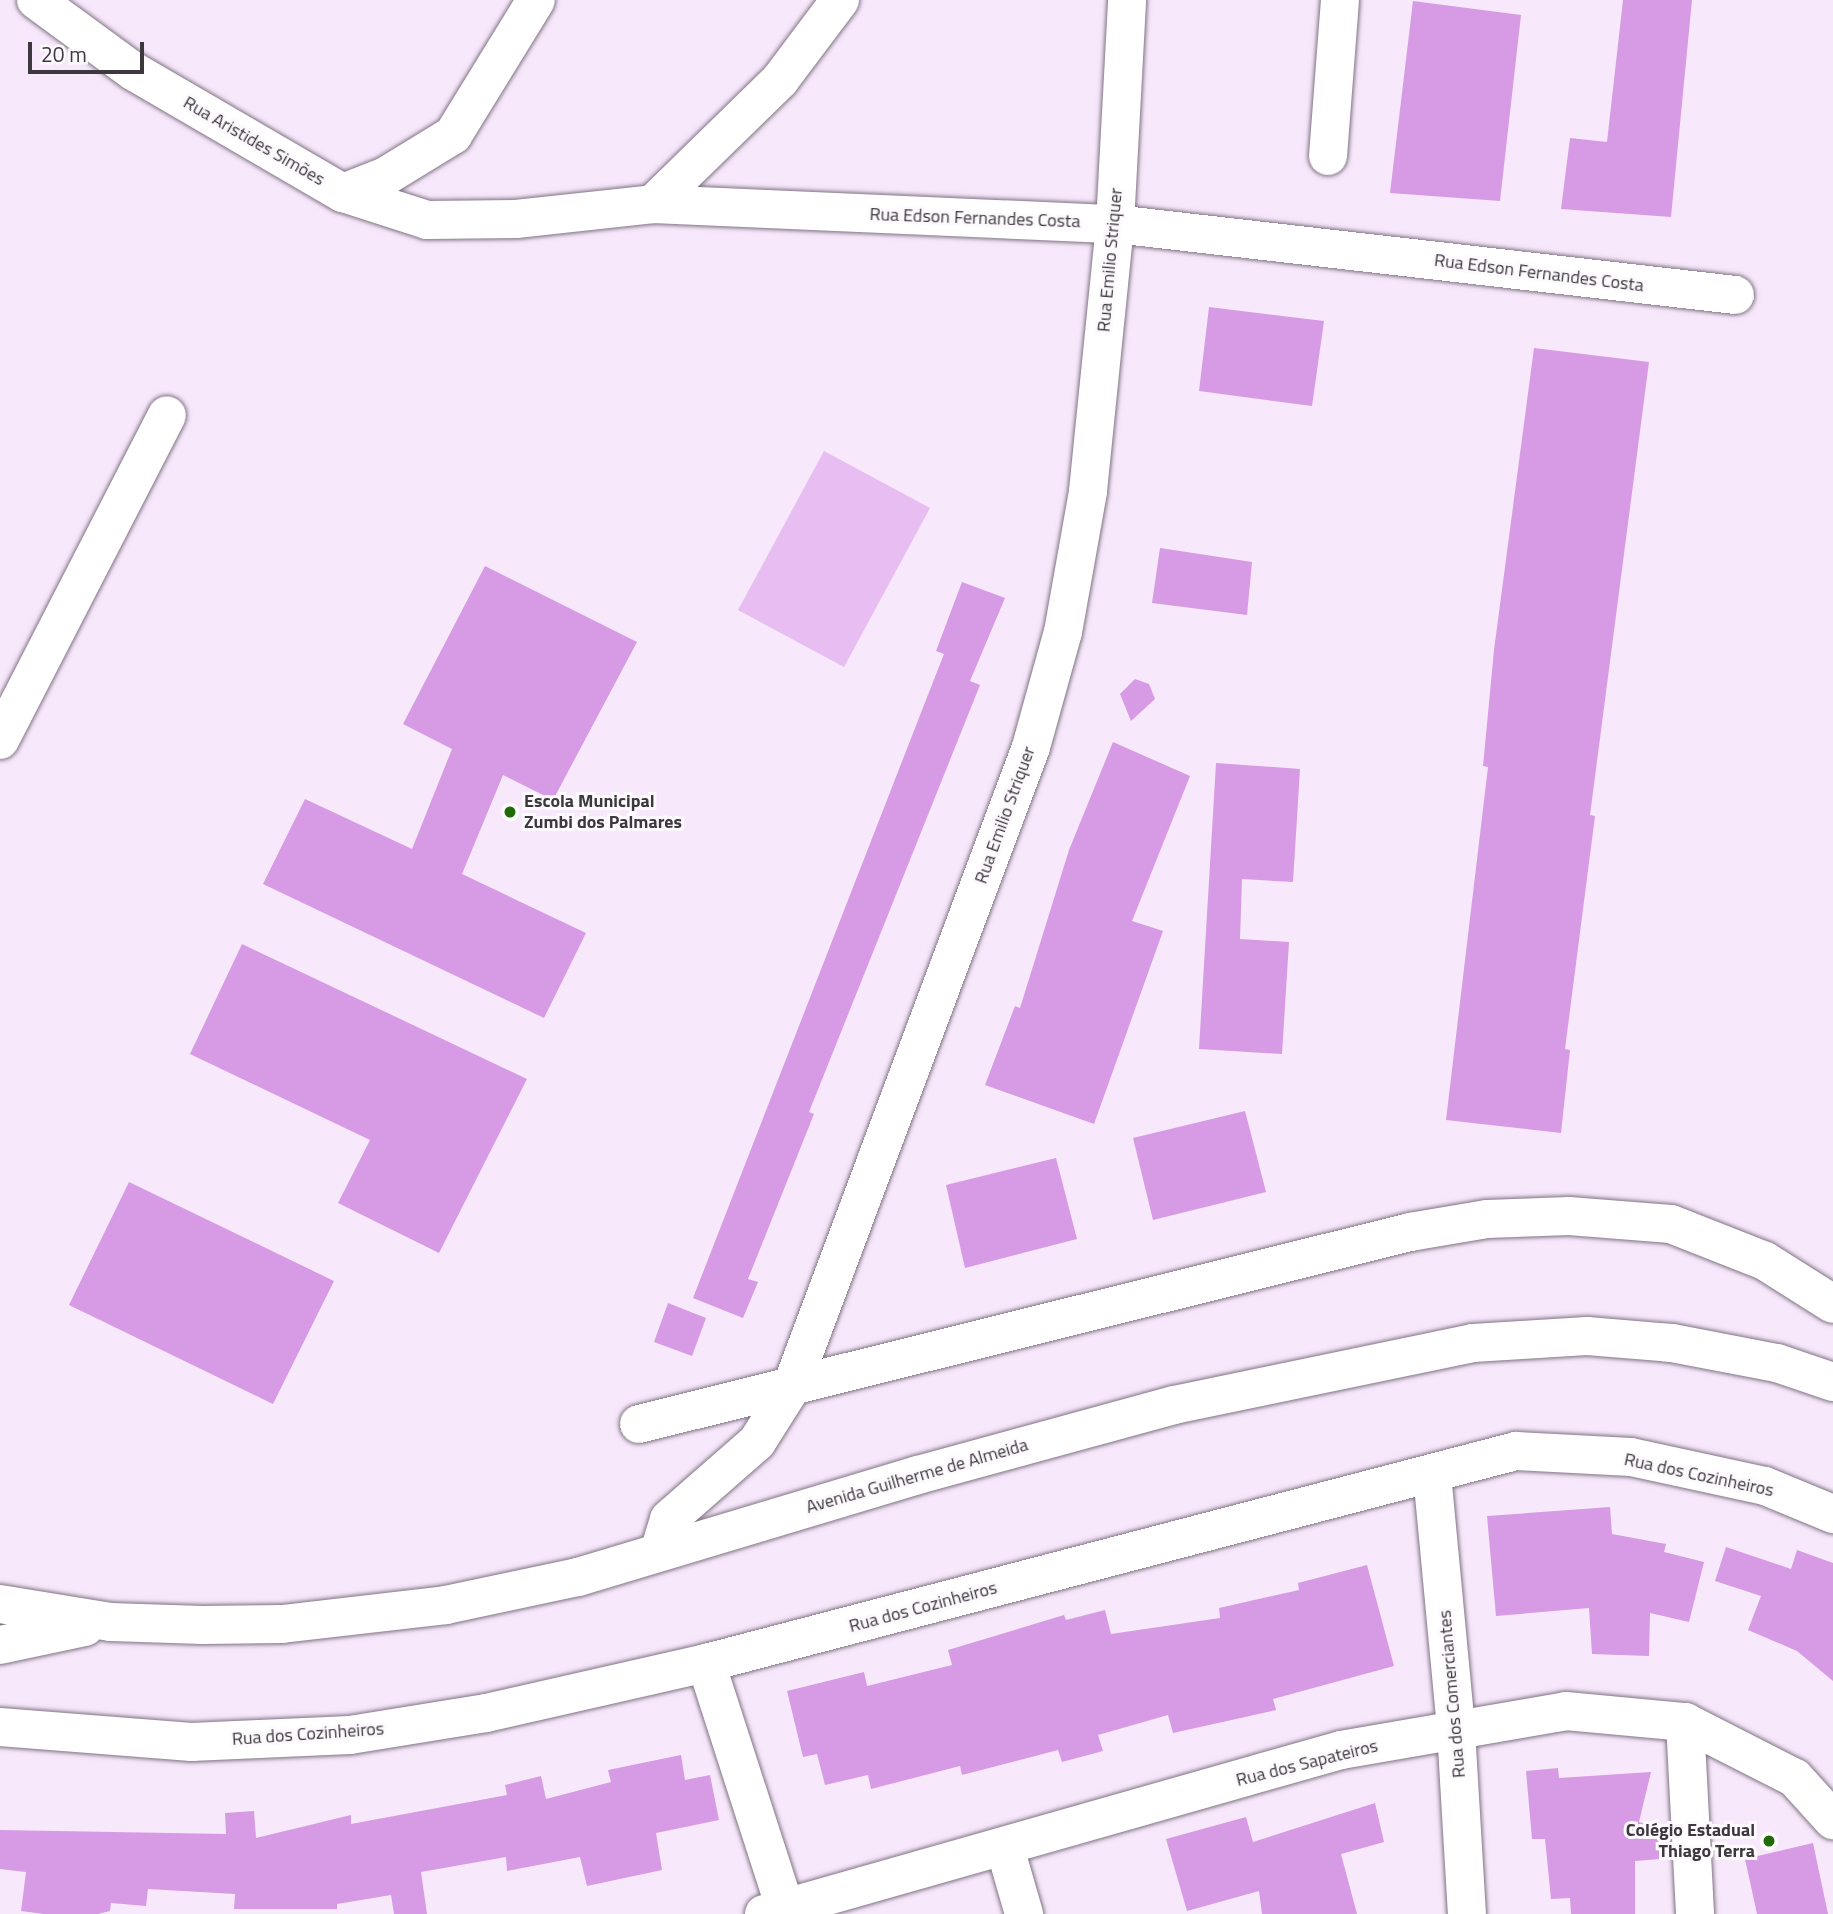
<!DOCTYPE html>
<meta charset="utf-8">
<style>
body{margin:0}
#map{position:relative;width:1833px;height:1914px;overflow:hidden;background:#f7e8fb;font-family:"Titillium Web",sans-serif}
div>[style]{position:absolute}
.green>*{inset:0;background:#e7bdf2}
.building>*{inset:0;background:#d69be4}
.roads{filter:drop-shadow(0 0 2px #807384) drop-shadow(0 0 2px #807384)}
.minor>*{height:38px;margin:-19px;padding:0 19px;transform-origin:19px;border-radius:19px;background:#fff}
.dots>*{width:19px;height:19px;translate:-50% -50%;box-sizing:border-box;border:4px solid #fdfafe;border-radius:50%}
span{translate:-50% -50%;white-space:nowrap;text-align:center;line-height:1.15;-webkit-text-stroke:6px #fdfafe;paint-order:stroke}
.street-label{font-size:18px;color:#3d373e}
.poi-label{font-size:18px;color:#3d373e;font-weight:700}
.left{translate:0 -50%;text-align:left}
.right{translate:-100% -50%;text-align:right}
.scale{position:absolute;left:28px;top:42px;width:116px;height:32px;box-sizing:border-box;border:4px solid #3d373e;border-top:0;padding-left:9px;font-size:21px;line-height:24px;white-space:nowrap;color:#3d373e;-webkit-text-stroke:5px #fdfafe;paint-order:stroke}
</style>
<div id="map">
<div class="green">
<div style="clip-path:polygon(824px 451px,930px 508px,844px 667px,738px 610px)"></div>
</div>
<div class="building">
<div style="clip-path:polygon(1623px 0,1692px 0,1671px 217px,1561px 209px,1570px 138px,1607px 142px)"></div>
<div style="clip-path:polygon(1413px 1px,1521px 15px,1500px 201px,1390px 193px)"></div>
<div style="clip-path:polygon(1209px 307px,1324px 321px,1312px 406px,1199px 391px)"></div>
<div style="clip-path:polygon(1534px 348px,1649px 362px,1590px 815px,1595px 816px,1565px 1049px,1570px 1050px,1561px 1133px,1446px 1120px,1488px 767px,1483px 766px,1494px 650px)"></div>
<div style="clip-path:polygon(1160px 548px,1252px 562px,1247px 615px,1152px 603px)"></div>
<div style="clip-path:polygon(485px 566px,637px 642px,553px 800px,503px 775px,462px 874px,586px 933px,544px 1018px,263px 884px,305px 799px,412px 849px,452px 749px,403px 724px)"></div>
<div style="clip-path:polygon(962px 582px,1005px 598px,970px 681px,980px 685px,809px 1112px,814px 1114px,748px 1279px,758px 1282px,743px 1318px,693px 1298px,924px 705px,944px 654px,936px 651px)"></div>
<div style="clip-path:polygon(1135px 679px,1149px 684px,1155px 699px,1131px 721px,1120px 694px)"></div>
<div style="clip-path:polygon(1113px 742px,1190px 776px,1132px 921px,1163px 931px,1094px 1124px,985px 1085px,1015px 1006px,1020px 1008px,1069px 850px)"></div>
<div style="clip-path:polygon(1216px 763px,1300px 769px,1293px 882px,1242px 879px,1240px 939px,1289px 942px,1282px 1054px,1199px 1049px)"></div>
<div style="clip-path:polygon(242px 944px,527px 1079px,439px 1253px,338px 1203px,370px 1140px,190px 1054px)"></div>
<div style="clip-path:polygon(1245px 1111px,1266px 1192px,1153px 1220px,1133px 1138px)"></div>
<div style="clip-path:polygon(1056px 1158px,1077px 1239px,965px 1268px,946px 1185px)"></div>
<div style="clip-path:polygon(129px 1182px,334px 1281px,273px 1404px,69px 1305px)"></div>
<div style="clip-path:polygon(668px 1303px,706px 1318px,692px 1356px,654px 1342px)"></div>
<div style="clip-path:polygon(1610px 1507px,1612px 1534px,1666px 1544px,1664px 1552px,1704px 1562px,1689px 1622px,1650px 1613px,1649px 1656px,1592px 1654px,1589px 1608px,1496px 1616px,1487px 1516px)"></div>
<div style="clip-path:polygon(1726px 1547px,1791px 1569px,1797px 1550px,1833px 1563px,1833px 1681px,1797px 1651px,1748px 1630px,1761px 1596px,1715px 1581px)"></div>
<div style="clip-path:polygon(1367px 1565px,1394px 1666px,1273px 1699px,1276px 1710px,1173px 1733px,1168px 1715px,1098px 1735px,1103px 1751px,1062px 1762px,1058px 1750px,962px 1775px,960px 1766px,871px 1789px,868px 1775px,825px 1785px,817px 1754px,803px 1757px,787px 1691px,864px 1672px,867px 1686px,952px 1665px,948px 1650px,1064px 1615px,1066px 1620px,1105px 1610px,1111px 1634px,1220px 1618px,1219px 1608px,1299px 1590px,1298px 1583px)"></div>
<div style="clip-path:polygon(681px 1755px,685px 1780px,710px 1775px,719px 1820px,656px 1833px,662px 1870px,587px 1886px,580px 1857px,507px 1871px,506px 1857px,421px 1872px,427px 1914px,394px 1914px,391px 1895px,337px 1904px,337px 1909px,234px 1909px,235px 1894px,148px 1889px,146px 1906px,111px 1903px,110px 1911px,98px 1914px,44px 1914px,21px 1911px,26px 1872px,0 1869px,0 1830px,226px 1834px,225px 1813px,254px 1811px,256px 1838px,351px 1815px,351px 1824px,507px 1795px,505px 1785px,541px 1776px,546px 1799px,611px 1782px,608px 1770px)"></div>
<div style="clip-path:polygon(1558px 1768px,1559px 1778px,1651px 1772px,1639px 1822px,1658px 1828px,1660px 1859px,1635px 1861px,1635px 1914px,1571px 1914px,1570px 1898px,1551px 1899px,1545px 1839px,1532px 1839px,1526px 1771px)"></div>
<div style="clip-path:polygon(1375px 1803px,1384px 1842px,1341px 1854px,1357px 1914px,1262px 1914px,1259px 1891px,1187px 1911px,1166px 1839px,1246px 1817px,1253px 1842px)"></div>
<div style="clip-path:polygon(1813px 1843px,1828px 1914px,1757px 1914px,1745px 1859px)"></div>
</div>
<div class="roads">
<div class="minor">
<div style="left:36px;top:0;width:120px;rotate:36.2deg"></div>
<div style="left:133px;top:71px;width:243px;rotate:30.2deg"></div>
<div style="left:343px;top:193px;width:46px;rotate:-21.6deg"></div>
<div style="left:386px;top:176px;width:79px;rotate:-31.5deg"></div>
<div style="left:453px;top:135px;width:158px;rotate:-58.4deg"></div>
<div style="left:1328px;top:156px;width:156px;rotate:-85.6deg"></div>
<div style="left:343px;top:193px;width:88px;rotate:17.8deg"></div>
<div style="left:427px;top:220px;width:89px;rotate:-0.6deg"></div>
<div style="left:516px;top:219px;width:138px;rotate:-6.2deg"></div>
<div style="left:653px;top:204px;width:462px;rotate:2.5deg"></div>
<div style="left:1115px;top:224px;width:624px;rotate:6.53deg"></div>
<div style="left:653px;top:204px;width:177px;rotate:-44.3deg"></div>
<div style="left:780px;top:80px;width:100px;rotate:-53.1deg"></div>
<div style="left:0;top:740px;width:365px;rotate:-62.8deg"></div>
<div style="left:639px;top:1424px;width:795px;rotate:-13.98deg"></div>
<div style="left:1410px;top:1232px;width:78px;rotate:-9.6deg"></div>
<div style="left:1487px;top:1219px;width:82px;rotate:-2.1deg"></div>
<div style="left:1569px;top:1216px;width:102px;rotate:4.5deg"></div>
<div style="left:1671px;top:1224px;width:101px;rotate:21.5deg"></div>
<div style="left:1765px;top:1261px;width:80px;rotate:32.3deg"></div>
<div style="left:1432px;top:1474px;width:257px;rotate:84.6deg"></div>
<div style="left:1456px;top:1730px;width:184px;rotate:86.6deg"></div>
<div style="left:659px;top:1552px;width:34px;rotate:-73deg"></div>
<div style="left:669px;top:1519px;width:117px;rotate:-41.2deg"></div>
<div style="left:757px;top:1442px;width:64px;rotate:-57.8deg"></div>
<div style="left:791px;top:1388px;width:684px;rotate:-69.47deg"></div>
<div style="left:1031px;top:747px;width:119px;rotate:-74.5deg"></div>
<div style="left:1063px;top:632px;width:143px;rotate:-79.9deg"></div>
<div style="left:1088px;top:491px;width:268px;rotate:-84.2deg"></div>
<div style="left:1115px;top:224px;width:224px;rotate:-86.9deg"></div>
<div style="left:0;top:1604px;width:112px;rotate:9.2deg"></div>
<div style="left:111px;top:1622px;width:91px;rotate:1.9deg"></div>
<div style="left:202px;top:1625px;width:80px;rotate:-0.7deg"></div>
<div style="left:282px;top:1624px;width:165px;rotate:-6.6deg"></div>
<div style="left:446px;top:1605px;width:135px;rotate:-12deg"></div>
<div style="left:578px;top:1577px;width:355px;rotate:-16.7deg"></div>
<div style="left:918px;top:1475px;width:265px;rotate:-15.3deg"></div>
<div style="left:1174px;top:1405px;width:305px;rotate:-11.7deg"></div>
<div style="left:1473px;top:1343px;width:114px;rotate:-3.5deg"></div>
<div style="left:1587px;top:1336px;width:85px;rotate:4.7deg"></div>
<div style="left:1672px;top:1343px;width:107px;rotate:10.8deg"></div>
<div style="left:1777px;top:1363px;width:59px;rotate:18.7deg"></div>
<div style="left:0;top:1645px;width:87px;rotate:-12deg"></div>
<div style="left:706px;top:1663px;width:264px;rotate:72.1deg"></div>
<div style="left:1685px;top:1722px;width:192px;rotate:87deg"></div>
<div style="left:0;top:1727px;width:192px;rotate:4.5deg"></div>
<div style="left:191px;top:1742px;width:159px;rotate:-2.5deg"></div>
<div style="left:350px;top:1735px;width:138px;rotate:-9.2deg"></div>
<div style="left:486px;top:1713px;width:226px;rotate:-12.8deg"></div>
<div style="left:706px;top:1663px;width:837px;rotate:-14.67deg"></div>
<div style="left:1516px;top:1451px;width:115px;rotate:3deg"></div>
<div style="left:1631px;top:1457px;width:137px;rotate:12.2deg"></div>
<div style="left:1765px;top:1486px;width:74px;rotate:22.4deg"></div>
<div style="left:1005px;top:1848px;width:69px;rotate:73.9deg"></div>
<div style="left:764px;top:1914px;width:600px;rotate:-15.87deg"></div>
<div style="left:1341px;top:1750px;width:228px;rotate:-9.8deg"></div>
<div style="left:1566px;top:1711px;width:120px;rotate:5.3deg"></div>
<div style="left:1685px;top:1722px;width:123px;rotate:27deg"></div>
<div style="left:1795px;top:1778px;width:57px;rotate:47.9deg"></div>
</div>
</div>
<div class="dots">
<div style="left:510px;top:812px;background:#226a06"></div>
<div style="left:1769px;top:1841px;background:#226a06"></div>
</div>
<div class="street-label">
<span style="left:254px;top:141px;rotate:30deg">Rua Aristides Simões</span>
<span style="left:975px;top:218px;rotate:2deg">Rua Edson Fernandes Costa</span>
<span style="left:1110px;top:260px;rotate:-85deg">Rua Emilio Striquer</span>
<span style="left:1539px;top:273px;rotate:7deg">Rua Edson Fernandes Costa</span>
<span style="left:1005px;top:815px;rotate:-70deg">Rua Emilio Striquer</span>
<span style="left:1699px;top:1475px;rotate:12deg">Rua dos Cozinheiros</span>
<span style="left:917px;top:1476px;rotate:-16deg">Avenida Guilherme de Almeida</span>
<span style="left:923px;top:1607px;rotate:-15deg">Rua dos Cozinheiros</span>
<span style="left:1452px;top:1694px;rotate:-95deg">Rua dos Comerciantes</span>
<span style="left:308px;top:1734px;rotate:-4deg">Rua dos Cozinheiros</span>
<span style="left:1307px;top:1763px;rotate:-14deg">Rua dos Sapateiros</span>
</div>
<div class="poi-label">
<span class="left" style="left:524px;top:812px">Escola Municipal<br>Zumbi dos Palmares</span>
<span class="right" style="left:1755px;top:1841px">Colégio Estadual<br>Thiago Terra</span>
</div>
<div class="scale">20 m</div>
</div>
